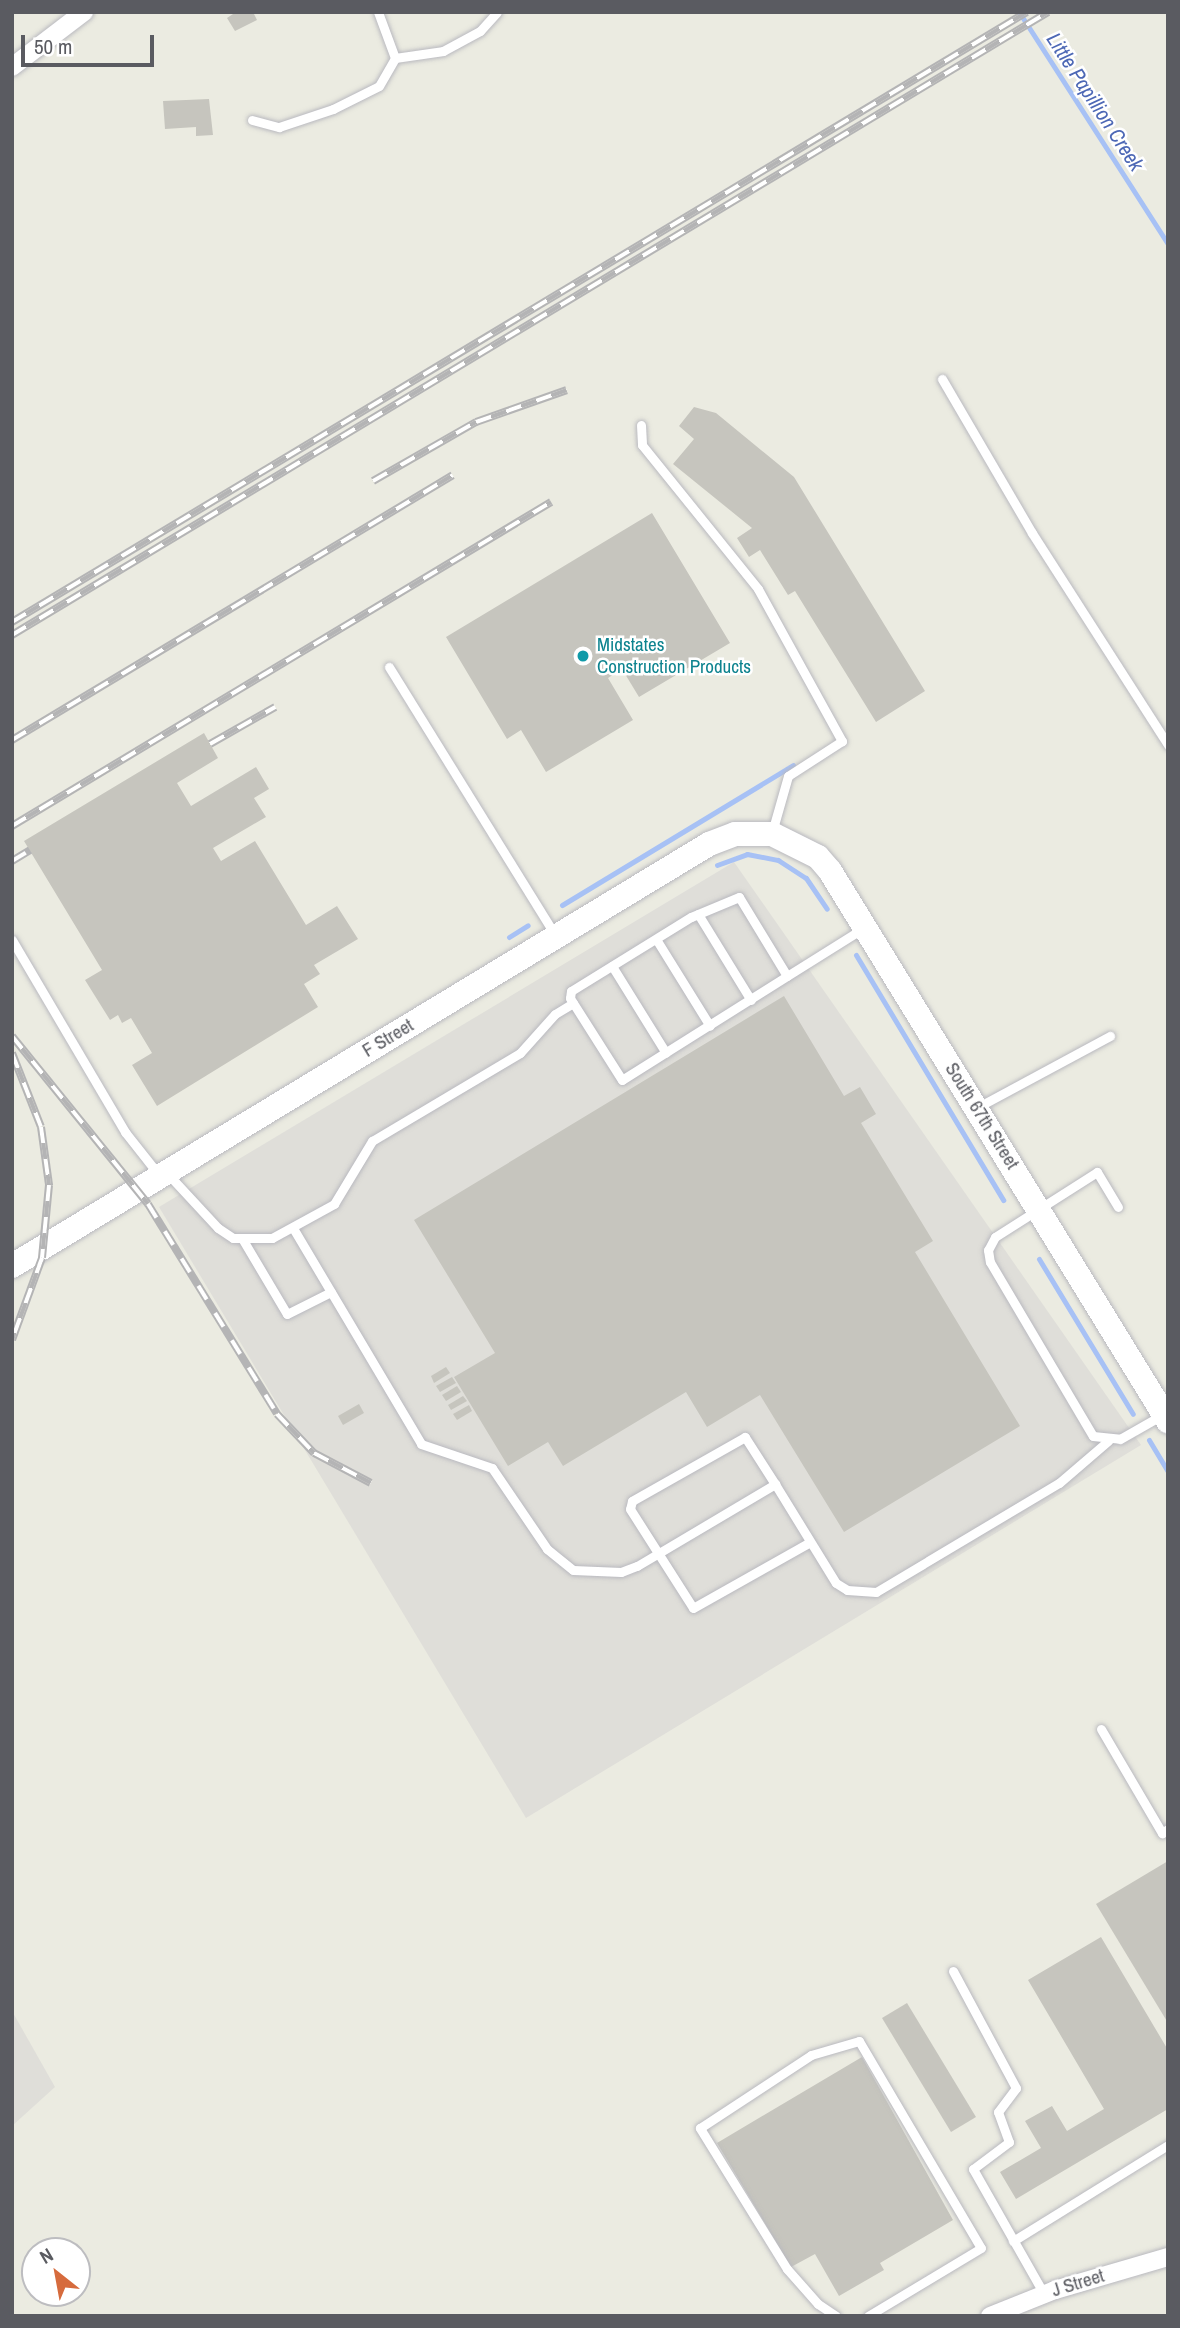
<!DOCTYPE html>
<style>
body{margin:0}
#map{position:relative;width:1180px;height:2328px;overflow:hidden;background:#ebebe1;font-family:"Archivo Narrow",sans-serif}
div>[style]{position:absolute}
.industrial>*{inset:0;background:#dfded9}
.stream>*{height:5px;margin:-2.5px;padding:0 2.5px;transform-origin:2.5px;border-radius:2.5px;background:#a7c1f5}
.building>*{inset:0;background:#c6c5be}
.roads{filter:drop-shadow(0 0 2px #b9b9bf) drop-shadow(0 0 2px #b9b9bf)}
.lane>*{height:9px;margin:-4.5px;padding:0 4.5px;transform-origin:4.5px;border-radius:4.5px;background:#fff}
.street>*{height:18px;margin:-9px;padding:0 9px;transform-origin:9px;border-radius:9px;background:#fff}
.secondary>*{height:24px;margin:-12px;padding:0 12px;transform-origin:12px;border-radius:12px;background:#fff}
.rail>*{height:8px;margin-top:-4px;transform-origin:0;background:repeating-linear-gradient(90deg,#fff 0 16px,#b4b4b5 0 32px);box-sizing:border-box;border-block:2px solid #b4b4b5}
.dots>*{width:19px;height:19px;translate:-50% -50%;box-sizing:border-box;border:4px solid #fff;border-radius:50%}
span{translate:-50% -50%;white-space:nowrap;text-align:center;line-height:1.15;-webkit-text-stroke:5px #fff;paint-order:stroke}
.culture-label{font-size:19px;color:#0d838f}
.left{translate:0 -50%;text-align:left}
.street-label{font-size:19px;color:#5a5b61}
.water-label{font-size:21px;color:#4d68b5;font-style:italic}
.frame{position:absolute;inset:0;border:14px solid #5a5b61;pointer-events:none}
.north{position:absolute;left:21px;top:2237px;width:70px;height:70px;box-sizing:border-box;background:#fff;border:2px solid #bdbdc0;border-radius:50%;rotate:329deg;font-size:19px;font-weight:700;line-height:28px;text-align:center;color:#5a5b61}
.north::after{content:'';display:block;margin:auto;width:24px;height:32px;background:#d66b3d;clip-path:polygon(50% 0,100% 100%,50% 72%,0 100%)}
.scale{position:absolute;left:21px;top:35px;width:133px;height:32px;box-sizing:border-box;border:4px solid #5a5b61;border-top:0;padding-left:9px;font-size:21px;line-height:24px;white-space:nowrap;color:#5a5b61;-webkit-text-stroke:5px #fff;paint-order:stroke}
</style>
<div id="map">
<div class="industrial">
<div style="clip-path:polygon(734px 862px,1141px 1445px,526px 1818px,159px 1207px)"></div>
<div style="clip-path:polygon(12px 2011px,55px 2087px,12px 2126px)"></div>
</div>
<div class="stream">
<div style="left:1019px;top:12px;width:276px;rotate:57.3deg"></div>
<div style="left:717px;top:865px;width:32px;rotate:-20deg"></div>
<div style="left:747px;top:854px;width:32px;rotate:11deg"></div>
<div style="left:778px;top:860px;width:33px;rotate:33deg"></div>
<div style="left:806px;top:878px;width:37px;rotate:56deg"></div>
<div style="left:562px;top:905px;width:270px;rotate:-31.2deg"></div>
<div style="left:509px;top:937px;width:22px;rotate:-32deg"></div>
<div style="left:856px;top:955px;width:286px;rotate:59deg"></div>
<div style="left:1039px;top:1259px;width:181px;rotate:58.8deg"></div>
<div style="left:1149px;top:1440px;width:37px;rotate:59deg"></div>
</div>
<div class="building">
<div style="clip-path:polygon(236px 12px,253px 12px,257px 20px,235px 31px,227px 18px)"></div>
<div style="clip-path:polygon(209px 99px,213px 135px,196px 136px,196px 127px,165px 129px,163px 101px)"></div>
<div style="clip-path:polygon(694px 407px,716px 413px,794px 477px,925px 691px,876px 722px,795px 591px,788px 595px,760px 550px,749px 557px,737px 538px,752px 528px,673px 464px,694px 439px,679px 426px)"></div>
<div style="clip-path:polygon(652px 513px,730px 643px,639px 697px,622px 669px,608px 678px,633px 720px,546px 772px,521px 730px,507px 739px,446px 637px)"></div>
<div style="clip-path:polygon(204px 733px,218px 758px,177px 783px,191px 806px,256px 767px,269px 789px,254px 798px,266px 817px,213px 848px,221px 861px,255px 841px,306px 925px,337px 906px,358px 939px,314px 965px,320px 974px,304px 984px,318px 1007px,157px 1106px,132px 1065px,152px 1053px,131px 1018px,122px 1023px,118px 1015px,110px 1020px,85px 980px,102px 970px,24px 841px)"></div>
<div style="clip-path:polygon(784px 996px,844px 1096px,860px 1087px,876px 1114px,861px 1123px,933px 1241px,915px 1252px,1020px 1426px,844px 1532px,760px 1395px,707px 1427px,686px 1392px,563px 1466px,548px 1442px,508px 1466px,454px 1377px,495px 1353px,414px 1220px)"></div>
<div style="clip-path:polygon(446px 1367px,450px 1373px,434px 1383px,431px 1376px)"></div>
<div style="clip-path:polygon(452px 1377px,456px 1383px,440px 1392px,436px 1386px)"></div>
<div style="clip-path:polygon(457px 1386px,461px 1392px,446px 1401px,442px 1395px)"></div>
<div style="clip-path:polygon(463px 1396px,467px 1401px,451px 1410px,448px 1405px)"></div>
<div style="clip-path:polygon(359px 1404px,364px 1413px,343px 1425px,338px 1416px)"></div>
<div style="clip-path:polygon(469px 1405px,472px 1411px,457px 1420px,453px 1414px)"></div>
<div style="clip-path:polygon(1168px 1861px,1168px 2023px,1096px 1904px)"></div>
<div style="clip-path:polygon(1101px 1937px,1168px 2050px,1168px 2109px,1016px 2199px,1000px 2172px,1041px 2148px,1025px 2121px,1052px 2106px,1067px 2131px,1104px 2109px,1028px 1980px)"></div>
<div style="clip-path:polygon(907px 2003px,976px 2117px,951px 2132px,882px 2018px)"></div>
<div style="clip-path:polygon(862px 2057px,953px 2220px,880px 2263px,884px 2270px,839px 2296px,815px 2254px,791px 2267px,717px 2143px)"></div>
</div>
<div class="roads">
<div class="lane">
<div style="left:395px;top:58px;width:49px;rotate:-8.3deg"></div>
<div style="left:443px;top:51px;width:42px;rotate:-28.4deg"></div>
<div style="left:480px;top:31px;width:25px;rotate:-48deg"></div>
<div style="left:252px;top:120px;width:28px;rotate:15deg"></div>
<div style="left:279px;top:127px;width:57px;rotate:-18.4deg"></div>
<div style="left:333px;top:109px;width:51px;rotate:-26.6deg"></div>
<div style="left:379px;top:86px;width:32px;rotate:-60deg"></div>
<div style="left:395px;top:58px;width:49px;rotate:-110.3deg"></div>
<div style="left:942px;top:379px;width:178px;rotate:59.7deg"></div>
<div style="left:1032px;top:533px;width:252px;rotate:57.3deg"></div>
<div style="left:641px;top:425px;width:20px;rotate:87deg"></div>
<div style="left:642px;top:445px;width:185px;rotate:51.1deg"></div>
<div style="left:758px;top:589px;width:174px;rotate:61.1deg"></div>
<div style="left:842px;top:741px;width:64px;rotate:147.1deg"></div>
<div style="left:788px;top:776px;width:58px;rotate:105.9deg"></div>
<div style="left:389px;top:667px;width:315px;rotate:58.2deg"></div>
<div style="left:698px;top:914px;width:101px;rotate:58.4deg"></div>
<div style="left:656px;top:939px;width:102px;rotate:58.2deg"></div>
<div style="left:12px;top:940px;width:223px;rotate:59.5deg"></div>
<div style="left:125px;top:1132px;width:55px;rotate:51.7deg"></div>
<div style="left:612px;top:966px;width:102px;rotate:58.2deg"></div>
<div style="left:787px;top:976px;width:195px;rotate:147.8deg"></div>
<div style="left:622px;top:1080px;width:97px;rotate:-122.4deg"></div>
<div style="left:570px;top:998px;width:7px;rotate:-82deg"></div>
<div style="left:571px;top:991px;width:141px;rotate:-31.7deg"></div>
<div style="left:691px;top:917px;width:52px;rotate:-22.6deg"></div>
<div style="left:739px;top:897px;width:92px;rotate:58.7deg"></div>
<div style="left:787px;top:976px;width:89px;rotate:-32.1deg"></div>
<div style="left:978px;top:1107px;width:150px;rotate:-28.3deg"></div>
<div style="left:167px;top:1173px;width:75px;rotate:47.2deg"></div>
<div style="left:218px;top:1228px;width:18px;rotate:34deg"></div>
<div style="left:233px;top:1238px;width:39px"></div>
<div style="left:272px;top:1238px;width:71px;rotate:-28.7deg"></div>
<div style="left:334px;top:1204px;width:74px;rotate:-58.9deg"></div>
<div style="left:372px;top:1141px;width:172px;rotate:-30.7deg"></div>
<div style="left:520px;top:1053px;width:52px;rotate:-48.1deg"></div>
<div style="left:555px;top:1014px;width:21px;rotate:-31deg"></div>
<div style="left:1118px;top:1207px;width:41px;rotate:-121deg"></div>
<div style="left:1097px;top:1172px;width:121px;rotate:147.5deg"></div>
<div style="left:995px;top:1237px;width:15px;rotate:118deg"></div>
<div style="left:988px;top:1250px;width:12px;rotate:81deg"></div>
<div style="left:990px;top:1262px;width:202px;rotate:59.4deg"></div>
<div style="left:1093px;top:1436px;width:27px;rotate:6deg"></div>
<div style="left:1120px;top:1439px;width:48px;rotate:-29.7deg"></div>
<div style="left:293px;top:1228px;width:251px;rotate:59.3deg"></div>
<div style="left:421px;top:1444px;width:75px;rotate:18.7deg"></div>
<div style="left:492px;top:1468px;width:98px;rotate:55.8deg"></div>
<div style="left:547px;top:1549px;width:33px;rotate:39deg"></div>
<div style="left:573px;top:1570px;width:48px;rotate:2.4deg"></div>
<div style="left:621px;top:1572px;width:17px;rotate:-21deg"></div>
<div style="left:637px;top:1566px;width:161px;rotate:-30.7deg"></div>
<div style="left:775px;top:1484px;width:116px;rotate:58.4deg"></div>
<div style="left:836px;top:1583px;width:13px;rotate:32deg"></div>
<div style="left:847px;top:1590px;width:29px;rotate:4deg"></div>
<div style="left:876px;top:1592px;width:213px;rotate:-30.8deg"></div>
<div style="left:1059px;top:1483px;width:65px;rotate:-40.6deg"></div>
<div style="left:243px;top:1240px;width:86px;rotate:59.3deg"></div>
<div style="left:287px;top:1314px;width:49px;rotate:-26.6deg"></div>
<div style="left:775px;top:1484px;width:56px;rotate:-122.6deg"></div>
<div style="left:745px;top:1437px;width:130px;rotate:150.5deg"></div>
<div style="left:632px;top:1501px;width:8px;rotate:104deg"></div>
<div style="left:630px;top:1509px;width:117px;rotate:57.5deg"></div>
<div style="left:693px;top:1608px;width:134px;rotate:-29.4deg"></div>
<div style="left:1101px;top:1729px;width:121px;rotate:59.6deg"></div>
<div style="left:1162px;top:1833px;width:7px;rotate:-34deg"></div>
<div style="left:953px;top:1971px;width:133px;rotate:61.7deg"></div>
<div style="left:1016px;top:2088px;width:30px;rotate:127deg"></div>
<div style="left:998px;top:2112px;width:32px;rotate:70deg"></div>
<div style="left:1009px;top:2142px;width:45px;rotate:143.1deg"></div>
<div style="left:973px;top:2169px;width:144px;rotate:60.4deg"></div>
<div style="left:1013px;top:2241px;width:182px;rotate:-31.8deg"></div>
<div style="left:836px;top:2316px;width:22px;rotate:-146deg"></div>
<div style="left:818px;top:2304px;width:47px;rotate:-131.5deg"></div>
<div style="left:787px;top:2269px;width:166px;rotate:-121.7deg"></div>
<div style="left:700px;top:2128px;width:133px;rotate:-33.3deg"></div>
<div style="left:811px;top:2055px;width:50px;rotate:-16.3deg"></div>
<div style="left:859px;top:2041px;width:240px;rotate:59.5deg"></div>
<div style="left:981px;top:2248px;width:132px;rotate:149deg"></div>
</div>
<div class="street">
<div style="left:12px;top:67px;width:91px;rotate:-37.4deg"></div>
<div style="left:990px;top:2316px;width:70px;rotate:-21.8deg"></div>
<div style="left:1055px;top:2290px;width:118px;rotate:-16.3deg"></div>
</div>
<div class="secondary">
<div style="left:12px;top:1266px;width:815px;rotate:-31.19deg"></div>
<div style="left:709px;top:844px;width:28px;rotate:-21deg"></div>
<div style="left:735px;top:834px;width:37px"></div>
<div style="left:772px;top:834px;width:51px;rotate:26.6deg"></div>
<div style="left:818px;top:857px;width:18px;rotate:49deg"></div>
<div style="left:830px;top:871px;width:646px;rotate:58.43deg"></div>
</div>
</div>
<div class="rail">
<div style="left:373px;top:481px;width:119px;rotate:-29.8deg"></div>
<div style="left:476px;top:422px;width:96px;rotate:-19.4deg"></div>
<div style="left:12px;top:622px;width:1184px;rotate:-31.01deg"></div>
<div style="left:12px;top:635px;width:1209px;rotate:-31.02deg"></div>
<div style="left:12px;top:740px;width:514px;rotate:-31deg"></div>
<div style="left:210px;top:744px;width:75px;rotate:-29.6deg"></div>
<div style="left:12px;top:826px;width:629px;rotate:-31.01deg"></div>
<div style="left:12px;top:861px;width:21px;rotate:-31deg"></div>
<div style="left:12px;top:1036px;width:216px;rotate:51deg"></div>
<div style="left:148px;top:1204px;width:246px;rotate:58.4deg"></div>
<div style="left:277px;top:1414px;width:54px;rotate:46.5deg"></div>
<div style="left:314px;top:1453px;width:64px;rotate:27.8deg"></div>
<div style="left:12px;top:1053px;width:79px;rotate:68.6deg"></div>
<div style="left:41px;top:1127px;width:59px;rotate:82.1deg"></div>
<div style="left:49px;top:1185px;width:73px;rotate:95.5deg"></div>
<div style="left:42px;top:1258px;width:87px;rotate:110.1deg"></div>
</div>
<div class="dots">
<div style="left:583px;top:656px;background:#0f9aa8"></div>
</div>
<div class="culture-label">
<span class="left" style="left:597px;top:656px">Midstates<br>Construction Products</span>
</div>
<div class="street-label">
<span style="left:388px;top:1038px;rotate:-31deg">F Street</span>
<span style="left:982px;top:1116px;rotate:58deg">South 67th Street</span>
<span style="left:1078px;top:2283px;rotate:-17deg">J Street</span>
</div>
<div class="water-label">
<span style="left:1095px;top:102px;rotate:57deg">Little Papillion Creek</span>
</div>
<div class="frame"></div>
<div class="north">N</div>
<div class="scale">50 m</div>
</div>
